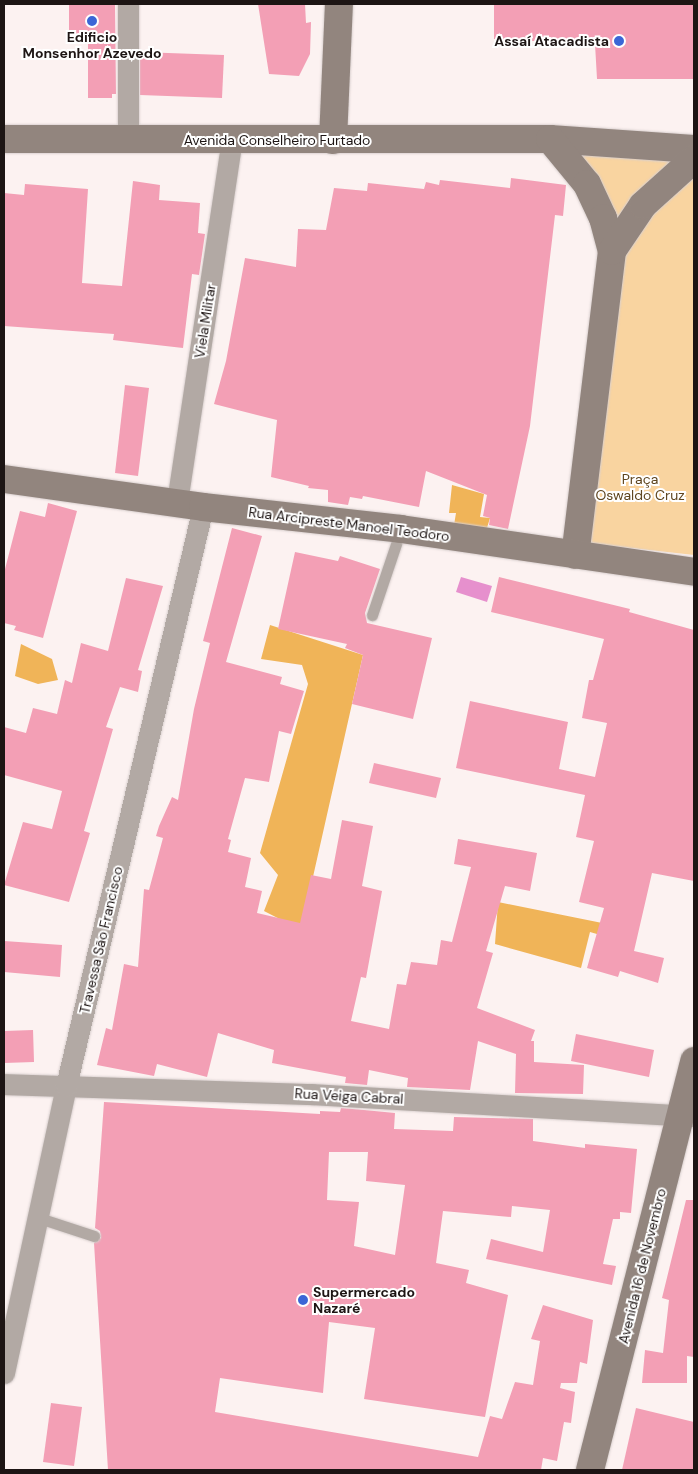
<!DOCTYPE html>
<meta charset="utf-8">
<style>
body{margin:0}
#map{position:relative;width:698px;height:1474px;overflow:hidden;background:#fcf2f1;font-family:"DM Sans",sans-serif}
div>[style]{position:absolute}
.green>*{inset:0;background:#f9d4a0}
.forest>*{inset:0;background:#f0b458}
.water>*{inset:0;background:#e690cd}
.building>*{inset:0;background:#f39fb5}
.roads{filter:drop-shadow(0 0 1px #d8cfce) drop-shadow(0 0 1px #d8cfce)}
.lane>*{height:11px;margin:-5.5px;padding:0 5.5px;transform-origin:5.5px;border-radius:5.5px;background:#b2a9a4}
.street>*{height:21px;margin:-10.5px;padding:0 10.5px;transform-origin:10.5px;border-radius:10.5px;background:#b2a9a4}
.secondary>*{height:28px;margin:-14px;padding:0 14px;transform-origin:14px;border-radius:14px;background:#92857e}
.dots>*{width:14px;height:14px;translate:-50% -50%;box-sizing:border-box;border:2px solid #fff;border-radius:50%}
span{translate:-50% -50%;white-space:nowrap;text-align:center;line-height:1.15;-webkit-text-stroke:4px #fff;paint-order:stroke}
.poi-label{font-size:14px;color:#1d1514;font-weight:700}
.right{translate:-100% -50%;text-align:right}
.left{translate:0 -50%;text-align:left}
.street-label{font-size:14px;color:#1d1514}
.park-label{font-size:14px;color:#5f4620}
.frame{position:absolute;inset:0;border:5px solid #1d1514;pointer-events:none}
</style>
<div id="map">
<div class="green">
<div style="clip-path:polygon(565px 151px,694px 160px,694px 555px,577px 542px,615px 251px)"></div>
</div>
<div class="forest">
<div style="clip-path:polygon(452px 485px,484px 494px,480px 517px,490px 518px,486px 531px,454px 525px,456px 513px,449px 513px)"></div>
<div style="clip-path:polygon(270px 625px,363px 655px,301px 930px,264px 911px,278px 875px,260px 853px,308px 684px,302px 665px,261px 659px)"></div>
<div style="clip-path:polygon(21px 644px,52px 659px,58px 680px,38px 684px,15px 676px)"></div>
<div style="clip-path:polygon(498px 902px,627px 928px,621px 941px,590px 932px,581px 968px,495px 944px)"></div>
</div>
<div class="water">
<div style="clip-path:polygon(461px 577px,492px 586px,487px 602px,456px 592px)"></div>
</div>
<div class="building">
<div style="clip-path:polygon(69px 4px,115px 4px,116px 94px,112px 94px,112px 98px,88px 98px,88px 39px,69px 39px)"></div>
<div style="clip-path:polygon(258px 4px,305px 4px,306px 23px,311px 22px,310px 54px,299px 76px,269px 74px)"></div>
<div style="clip-path:polygon(494px 4px,694px 4px,694px 79px,597px 79px,595px 44px,494px 39px)"></div>
<div style="clip-path:polygon(140px 52px,224px 55px,222px 98px,140px 95px)"></div>
<div style="clip-path:polygon(511px 178px,566px 185px,563px 216px,555px 215px,530px 426px,508px 529px,489px 525px,490px 518px,483px 516px,487px 495px,426px 471px,419px 507px,363px 496px,362px 499px,350px 497px,348px 505px,328px 502px,328px 490px,308px 488px,309px 486px,271px 477px,277px 420px,214px 404px,226px 361px,245px 258px,296px 267px,298px 229px,326px 230px,334px 188px,367px 191px,368px 183px,424px 189px,426px 182px,439px 185px,440px 180px,510px 188px)"></div>
<div style="clip-path:polygon(133px 181px,160px 185px,159px 200px,200px 203px,198px 233px,205px 234px,199px 275px,192px 274px,183px 348px,113px 340px,114px 334px,4px 326px,4px 193px,24px 195px,25px 184px,88px 189px,82px 283px,122px 286px)"></div>
<div style="clip-path:polygon(125px 385px,149px 388px,138px 476px,115px 473px)"></div>
<div style="clip-path:polygon(48px 503px,77px 511px,43px 638px,14px 630px,16px 626px,4px 623px,4px 573px,20px 511px,45px 517px)"></div>
<div style="clip-path:polygon(232px 528px,262px 536px,226px 662px,282px 677px,280px 684px,304px 691px,291px 734px,279px 731px,269px 782px,245px 778px,228px 839px,231px 840px,228px 852px,251px 858px,245px 887px,262px 891px,257px 913px,300px 923px,311px 875px,331px 879px,342px 820px,373px 826px,362px 886px,382px 891px,366px 978px,361px 977px,351px 1021px,389px 1029px,397px 984px,406px 985px,411px 962px,437px 965px,441px 940px,452px 942px,471px 867px,454px 864px,458px 839px,537px 853px,530px 891px,505px 886px,486px 951px,493px 953px,477px 1008px,535px 1030px,531px 1041px,534px 1041px,534px 1062px,584px 1065px,583px 1094px,515px 1093px,516px 1054px,478px 1041px,470px 1090px,407px 1087px,408px 1078px,369px 1070px,367px 1085px,345px 1083px,346px 1077px,272px 1063px,274px 1050px,218px 1033px,207px 1077px,157px 1064px,154px 1076px,97px 1065px,106px 1028px,112px 1030px,124px 964px,138px 967px,144px 889px,149px 890px,163px 838px,156px 836px,159px 826px,172px 797px,178px 800px,194px 709px,210px 643px,203px 641px)"></div>
<div style="clip-path:polygon(295px 552px,338px 561px,340px 556px,380px 569px,365px 613px,367px 623px,432px 638px,413px 719px,352px 704px,363px 655px,345px 648px,347px 644px,278px 629px)"></div>
<div style="clip-path:polygon(499px 577px,630px 609px,629px 612px,694px 630px,694px 881px,652px 873px,634px 951px,664px 958px,658px 983px,620px 971px,618px 977px,587px 968px,604px 908px,579px 902px,594px 841px,576px 837px,585px 795px,456px 768px,470px 701px,568px 722px,559px 769px,595px 777px,607px 723px,582px 718px,589px 680px,593px 680px,604px 639px,491px 612px)"></div>
<div style="clip-path:polygon(126px 578px,163px 586px,138px 670px,142px 671px,138px 692px,120px 687px,106px 727px,113px 729px,84px 831px,90px 833px,69px 902px,4px 885px,23px 822px,52px 829px,62px 791px,4px 775px,4px 727px,26px 733px,33px 708px,57px 714px,65px 680px,72px 683px,81px 643px,108px 651px)"></div>
<div style="clip-path:polygon(374px 763px,441px 778px,436px 798px,369px 783px)"></div>
<div style="clip-path:polygon(4px 941px,62px 945px,60px 977px,4px 972px)"></div>
<div style="clip-path:polygon(33px 1030px,34px 1062px,4px 1063px,4px 1031px)"></div>
<div style="clip-path:polygon(576px 1034px,654px 1050px,649px 1077px,571px 1061px)"></div>
<div style="clip-path:polygon(evenodd,104px 1102px,320px 1114px,320px 1111px,340px 1112px,341px 1108px,364px 1110px,395px 1113px,394px 1129px,453px 1131px,454px 1117px,533px 1119px,533px 1141px,585px 1148px,585px 1144px,637px 1149px,631px 1213px,620px 1212px,620px 1219px,613px 1219px,603px 1264px,616px 1266px,612px 1285px,486px 1259px,491px 1239px,543px 1252px,550px 1210px,512px 1206px,511px 1217px,443px 1211px,436px 1263px,469px 1270px,466px 1283px,508px 1295px,485px 1417px,364px 1399px,375px 1328px,329px 1322px,323px 1393px,220px 1378px,215px 1412px,478px 1457px,490px 1416px,502px 1419px,515px 1382px,533px 1385px,540px 1341px,531px 1339px,543px 1305px,593px 1320px,587px 1364px,580px 1362px,577px 1383px,561px 1383px,560px 1388px,575px 1392px,571px 1423px,564px 1422px,557px 1461px,543px 1458px,541px 1470px,108px 1470px,94px 1243px,101px 1238px,100px 1231px,95px 1228px,104px 1102px,329px 1152px,368px 1152px,366px 1181px,405px 1185px,395px 1255px,354px 1246px,359px 1202px,327px 1200px,329px 1152px)"></div>
<div style="clip-path:polygon(686px 1200px,694px 1200px,694px 1357px,687px 1356px,687px 1383px,642px 1383px,645px 1350px,663px 1353px,669px 1300px,662px 1298px)"></div>
<div style="clip-path:polygon(51px 1403px,82px 1407px,74px 1466px,43px 1462px)"></div>
<div style="clip-path:polygon(636px 1408px,694px 1422px,694px 1470px,622px 1470px)"></div>
</div>
<div class="roads">
<div class="lane">
<div style="left:372px;top:615px;width:75px;rotate:-71.3deg"></div>
<div style="left:39px;top:1218px;width:58px;rotate:18.1deg"></div>
</div>
<div class="street">
<div style="left:128px;top:4px;width:135px;rotate:90deg"></div>
<div style="left:177px;top:502px;width:366px;rotate:-81.4deg"></div>
<div style="left:4px;top:1084px;width:308px;rotate:1.9deg"></div>
<div style="left:312px;top:1094px;width:383px;rotate:3.3deg"></div>
<div style="left:4px;top:1373px;width:294px;rotate:-77.8deg"></div>
<div style="left:66px;top:1086px;width:595px;rotate:-76.69deg"></div>
</div>
<div class="secondary">
<div style="left:4px;top:139px;width:546px"></div>
<div style="left:550px;top:139px;width:144px;rotate:4deg"></div>
<div style="left:550px;top:139px;width:58px;rotate:50.6deg"></div>
<div style="left:587px;top:184px;width:38px;rotate:65deg"></div>
<div style="left:603px;top:218px;width:34px;rotate:75deg"></div>
<div style="left:612px;top:251px;width:306px;rotate:96.9deg"></div>
<div style="left:333px;top:140px;width:136px;rotate:-87.5deg"></div>
<div style="left:612px;top:251px;width:55px;rotate:-56deg"></div>
<div style="left:643px;top:205px;width:69px;rotate:-42deg"></div>
<div style="left:4px;top:479px;width:201px;rotate:8deg"></div>
<div style="left:203px;top:507px;width:199px;rotate:6.3deg"></div>
<div style="left:401px;top:529px;width:296px;rotate:8.3deg"></div>
<div style="left:590px;top:1470px;width:422px;rotate:-75.7deg"></div>
</div>
</div>
<div class="dots">
<div style="left:92px;top:21px;background:#3b66d6"></div>
<div style="left:619px;top:41px;background:#3b66d6"></div>
<div style="left:303px;top:1300px;background:#3b66d6"></div>
</div>
<div class="poi-label">
<span style="left:92px;top:45px">Edificio<br>Monsenhor Azevedo</span>
<span class="right" style="left:609px;top:41px">Assaí Atacadista</span>
<span class="left" style="left:313px;top:1300px">Supermercado<br>Nazaré</span>
</div>
<div class="street-label">
<span style="left:277px;top:140px">Avenida Conselheiro Furtado</span>
<span style="left:205px;top:321px;rotate:-81deg">Viela Militar</span>
<span style="left:349px;top:524px;rotate:7deg">Rua Arcipreste Manoel Teodoro</span>
<span style="left:101px;top:940px;rotate:-77deg">Travessa São Francisco</span>
<span style="left:349px;top:1096px;rotate:3deg">Rua Veiga Cabral</span>
<span style="left:642px;top:1266px;rotate:-76deg">Avenida 16 de Novembro</span>
</div>
<div class="park-label">
<span style="left:640px;top:487px">Praça<br>Oswaldo Cruz</span>
</div>
<div class="frame"></div>
</div>
